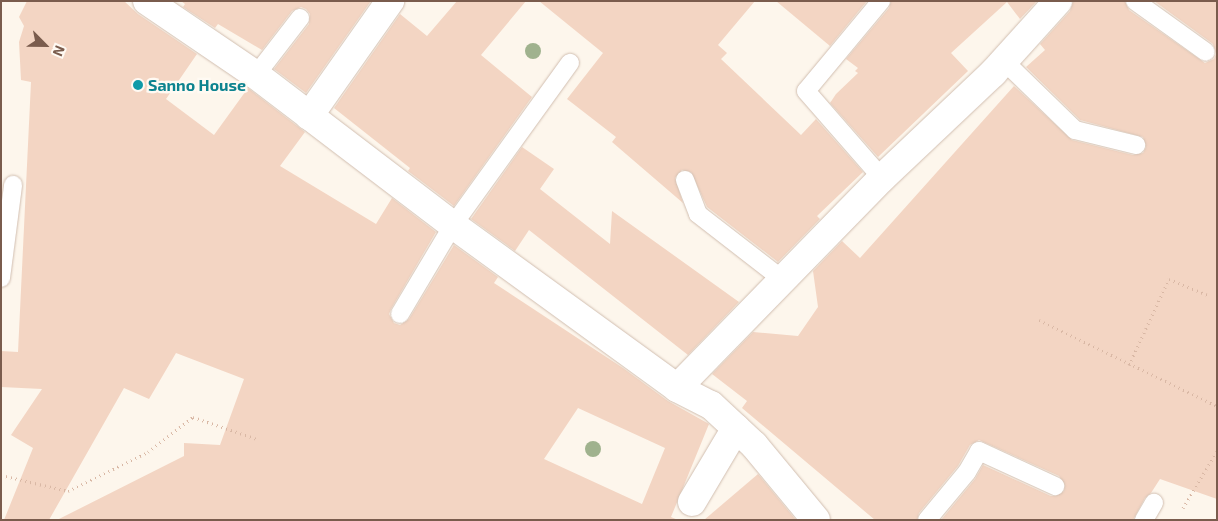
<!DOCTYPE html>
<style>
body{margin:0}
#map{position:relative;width:1218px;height:521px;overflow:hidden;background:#fdf6ec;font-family:"Exo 2",sans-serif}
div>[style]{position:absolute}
.building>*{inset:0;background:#f3d5c3}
.path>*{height:3px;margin-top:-1.5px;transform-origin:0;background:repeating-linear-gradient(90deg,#d9b8a5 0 1px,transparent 0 5px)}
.roads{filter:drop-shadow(0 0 1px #d1beb0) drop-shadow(0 0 1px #d1beb0)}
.lane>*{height:18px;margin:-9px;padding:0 9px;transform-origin:9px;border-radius:9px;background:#fff}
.street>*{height:28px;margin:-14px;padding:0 14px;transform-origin:14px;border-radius:14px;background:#fff}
.trees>*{width:16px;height:16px;margin:-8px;border-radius:50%;background:#a0b28e}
.dots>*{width:14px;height:14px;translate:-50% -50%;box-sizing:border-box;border:2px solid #fffaf3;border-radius:50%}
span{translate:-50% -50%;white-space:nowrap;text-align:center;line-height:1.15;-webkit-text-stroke:4.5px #fffaf3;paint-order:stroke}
.culture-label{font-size:16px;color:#0d838f;font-weight:700}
.left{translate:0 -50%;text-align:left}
.frame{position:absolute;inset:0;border:2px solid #7a5c4d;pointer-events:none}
.north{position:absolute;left:20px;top:20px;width:50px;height:50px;-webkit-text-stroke:4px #fffaf3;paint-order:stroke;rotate:113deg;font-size:14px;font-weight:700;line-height:20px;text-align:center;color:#7a5c4d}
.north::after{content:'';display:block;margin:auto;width:18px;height:22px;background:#7a5c4d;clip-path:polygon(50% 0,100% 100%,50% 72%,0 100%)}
</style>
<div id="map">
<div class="building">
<div style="clip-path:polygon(evenodd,27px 1px,124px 1px,138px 14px,197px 54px,166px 99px,214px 135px,248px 88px,305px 132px,280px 166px,376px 224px,392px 198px,436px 232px,391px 309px,389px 314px,394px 323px,400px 325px,409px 319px,454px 245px,498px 277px,494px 283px,623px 368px,668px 401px,709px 424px,671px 517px,678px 520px,57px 520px,184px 456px,184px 443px,220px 445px,244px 379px,176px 353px,149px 399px,124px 388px,49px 520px,4px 520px,33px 448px,11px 435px,42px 389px,1px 387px,1px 351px,18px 352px,31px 82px,21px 80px,19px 42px,24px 26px,19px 17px,27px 1px,578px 408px,665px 448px,642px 504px,544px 459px,578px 408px)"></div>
<div style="clip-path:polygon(181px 1px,371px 1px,306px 93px,274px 69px,309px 24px,310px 14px,306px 9px,301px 7px,292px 11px,262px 50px,218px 24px,215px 28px,183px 7px,185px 4px)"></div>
<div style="clip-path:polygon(457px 1px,526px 1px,481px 55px,532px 97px,454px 206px,408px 171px,410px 168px,334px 108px,400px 14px,427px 36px)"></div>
<div style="clip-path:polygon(539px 1px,755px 1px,718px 45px,727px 53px,721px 59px,801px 135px,816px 119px,863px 172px,817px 216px,820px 219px,778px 262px,707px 207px,691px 172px,682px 170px,675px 178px,683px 203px,612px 142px,616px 137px,567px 99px,603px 53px)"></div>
<div style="clip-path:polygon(776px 1px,867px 1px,830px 46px)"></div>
<div style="clip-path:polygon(891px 1px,1037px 1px,1020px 19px,1007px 2px,951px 53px,968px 71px,878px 157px,830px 103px,836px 94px,858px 73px,855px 71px,858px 68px,846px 59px,889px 8px)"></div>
<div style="clip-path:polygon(1073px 1px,1125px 1px,1129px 10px,1205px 63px,1214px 59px,1216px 54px,1213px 44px,1154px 1px,1217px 1px,1217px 499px,1160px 479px,1151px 493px,1145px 498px,1133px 520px,941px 520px,975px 479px,983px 465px,1051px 496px,1056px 496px,1064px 491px,1065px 485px,1059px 476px,979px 440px,970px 445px,958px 466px,919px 513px,917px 520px,875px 520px,742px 408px,747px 401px,712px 374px,753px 332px,798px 336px,818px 307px,813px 271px,842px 241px,860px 258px,1014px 86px,1072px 140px,1133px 155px,1143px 153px,1146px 147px,1143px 137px,1080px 120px,1026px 67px,1045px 50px,1040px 44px,1070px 11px)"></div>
<div style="clip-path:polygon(522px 147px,554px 169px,540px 189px,610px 244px,612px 211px,739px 302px,688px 355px,529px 230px,515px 251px,471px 219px)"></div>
<div style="clip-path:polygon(758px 474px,796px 520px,704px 520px)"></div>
</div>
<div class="path">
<div style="left:1039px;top:320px;width:198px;rotate:25.8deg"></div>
<div style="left:1129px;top:365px;width:95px;rotate:-65.1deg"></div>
<div style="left:1169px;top:279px;width:44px;rotate:22.5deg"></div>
<div style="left:1px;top:475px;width:69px;rotate:13.4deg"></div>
<div style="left:68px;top:491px;width:89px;rotate:-26deg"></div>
<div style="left:148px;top:452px;width:57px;rotate:-37.9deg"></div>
<div style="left:193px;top:417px;width:68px;rotate:19deg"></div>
<div style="left:1183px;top:508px;width:66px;rotate:-59.2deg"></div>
</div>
<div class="roads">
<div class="lane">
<div style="left:881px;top:1px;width:117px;rotate:129.8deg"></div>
<div style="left:806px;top:91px;width:116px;rotate:48.9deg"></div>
<div style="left:1135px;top:1px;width:87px;rotate:35.7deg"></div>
<div style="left:1004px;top:61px;width:99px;rotate:44.2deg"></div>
<div style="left:1075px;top:130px;width:63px;rotate:13.8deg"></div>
<div style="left:256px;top:75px;width:72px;rotate:-52.3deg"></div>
<div style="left:685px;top:180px;width:36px;rotate:69deg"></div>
<div style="left:698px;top:214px;width:108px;rotate:37.8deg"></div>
<div style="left:1px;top:278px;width:94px;rotate:-82.6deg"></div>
<div style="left:400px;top:314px;width:104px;rotate:-59.2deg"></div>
<div style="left:453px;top:225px;width:200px;rotate:-54.2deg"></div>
<div style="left:927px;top:520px;width:62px;rotate:-50.2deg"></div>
<div style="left:967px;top:472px;width:24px;rotate:-60deg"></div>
<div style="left:979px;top:451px;width:84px;rotate:24.7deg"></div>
<div style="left:1144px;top:520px;width:20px;rotate:-60deg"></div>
</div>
<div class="street">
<div style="left:147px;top:1px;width:132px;rotate:34.2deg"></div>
<div style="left:256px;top:75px;width:248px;rotate:37.3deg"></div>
<div style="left:453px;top:225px;width:277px;rotate:36deg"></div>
<div style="left:677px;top:388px;width:38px;rotate:27deg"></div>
<div style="left:711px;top:405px;width:59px;rotate:42.9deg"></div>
<div style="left:754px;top:445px;width:97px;rotate:50.4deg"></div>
<div style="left:309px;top:116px;width:141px;rotate:-54.8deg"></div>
<div style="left:677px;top:388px;width:293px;rotate:-45.7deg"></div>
<div style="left:882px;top:178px;width:153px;rotate:-43.4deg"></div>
<div style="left:993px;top:73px;width:97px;rotate:-47.9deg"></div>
<div style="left:692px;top:502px;width:86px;rotate:-59.3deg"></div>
</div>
</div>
<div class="trees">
<div style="left:533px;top:51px"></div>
<div style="left:593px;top:449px"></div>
</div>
<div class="dots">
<div style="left:138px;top:85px;background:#0f9aa8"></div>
</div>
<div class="culture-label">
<span class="left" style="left:148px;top:85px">Sanno House</span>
</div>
<div class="frame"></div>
<div class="north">N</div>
</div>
